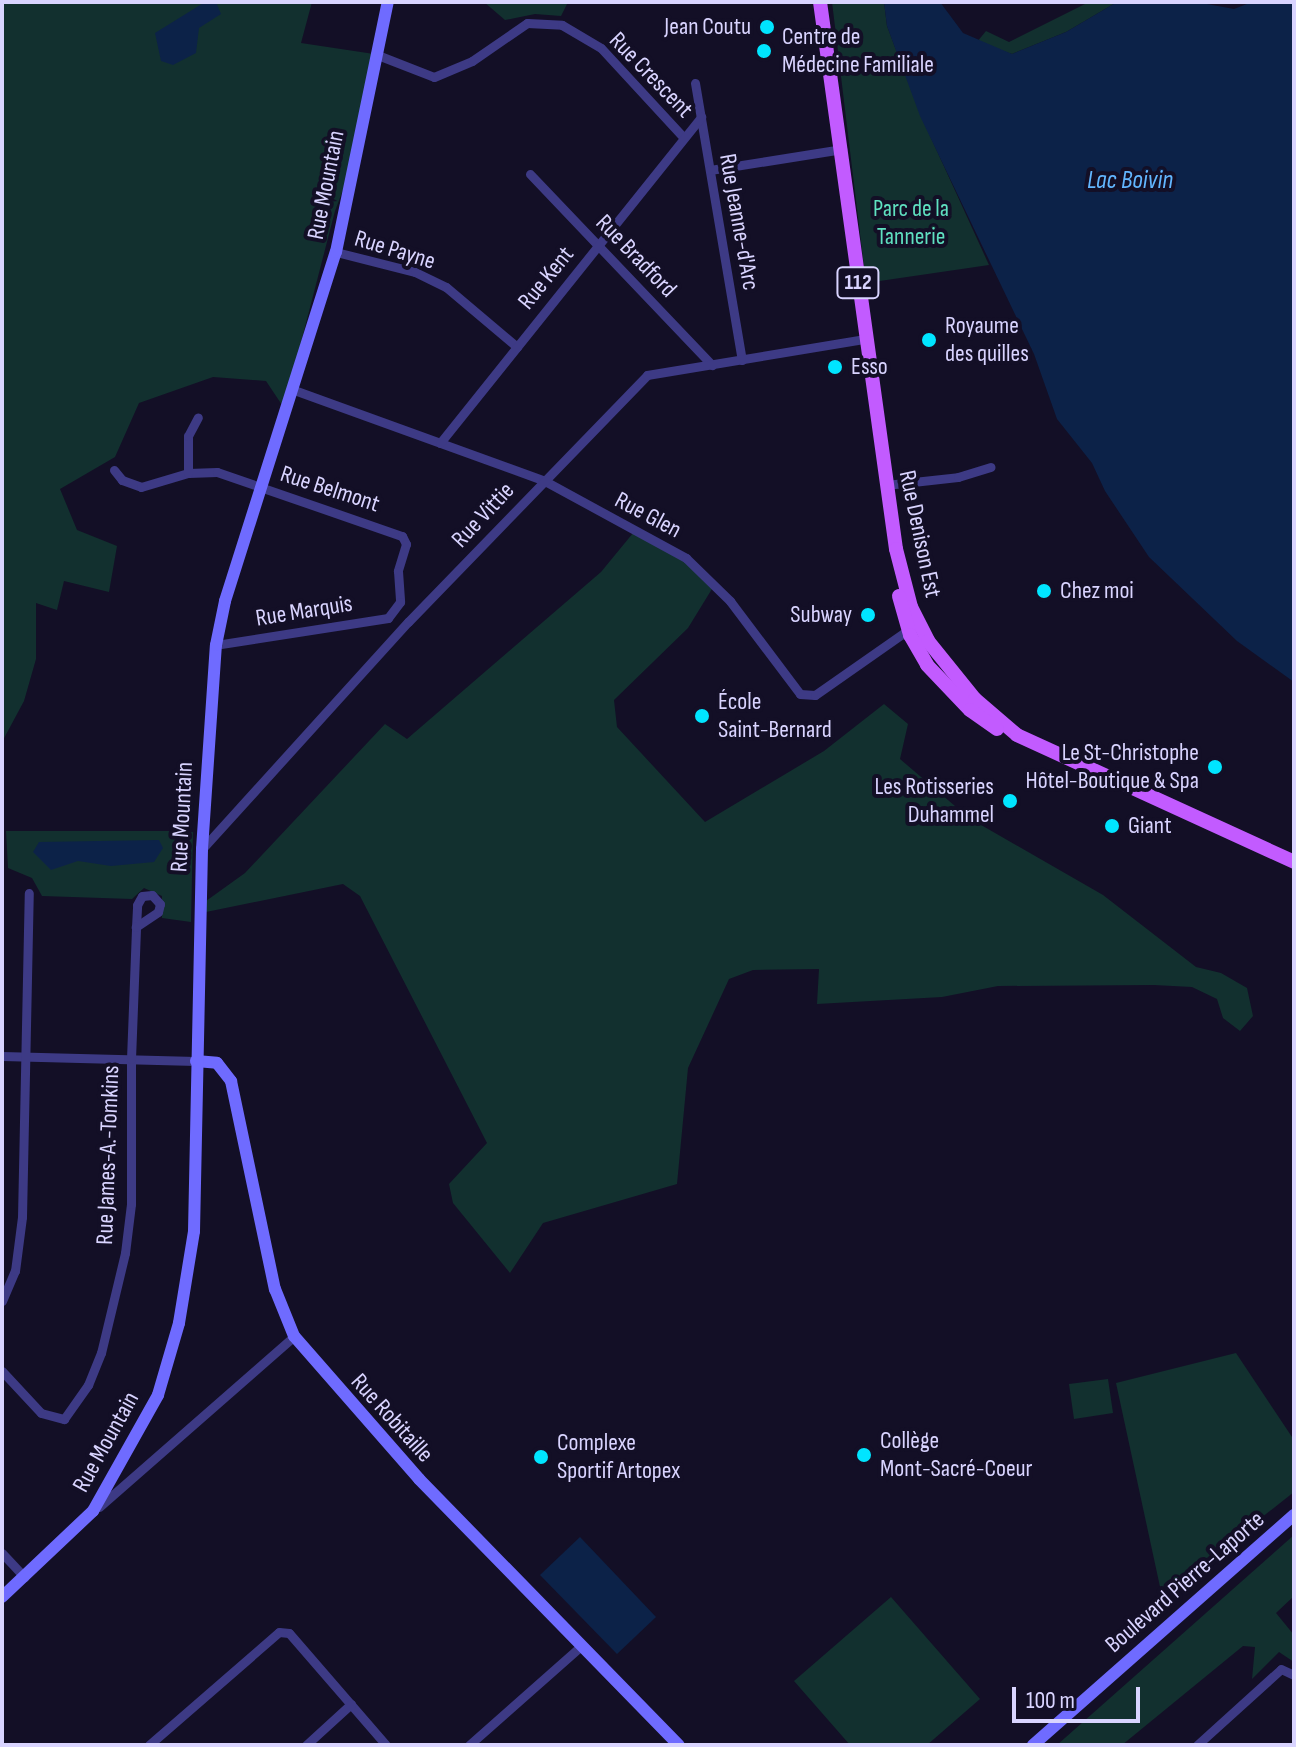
<!DOCTYPE html>
<meta charset="utf-8">
<style>
body{margin:0}
#map{position:relative;width:1296px;height:1747px;overflow:hidden;background:#130f26;font-family:"Sofia Sans Condensed",sans-serif}
div>[style]{position:absolute}
.green>*{inset:0;background:#12302f}
.water>*{inset:0;background:#0c2248}
.street>*{height:9px;margin:-4.5px;padding:0 4.5px;transform-origin:4.5px;border-radius:4.5px;background:#3d3a85}
.secondary>*{height:12px;margin:-6px;padding:0 6px;transform-origin:6px;border-radius:6px;background:#6f6bff}
.primary>*{height:14px;margin:-7px;padding:0 7px;transform-origin:7px;border-radius:7px;background:#c25bff}
.dots>*{width:22px;height:22px;translate:-50% -50%;box-sizing:border-box;border:4px solid #130f26;border-radius:50%}
span{translate:-50% -50%;white-space:nowrap;text-align:center;line-height:1.15;-webkit-text-stroke:8px #130f26;paint-order:stroke}
.shield-label span{padding:2px 6px;background:#130f26;border:2px solid;border-radius:6px;-webkit-text-stroke-width:0}
.shield-label{font-size:22px;color:#d9d4ff;font-weight:700}
.poi-label{font-size:24px;color:#d9d4ff}
.right{translate:-100% -50%;text-align:right}
.left{translate:0 -50%;text-align:left}
.street-label{font-size:24px;color:#d9d4ff}
.park-label{font-size:24px;color:#5fe0c0}
.water-label{font-size:26px;color:#62b6ff;font-style:italic}
.frame{position:absolute;inset:0;border:4px solid #d9d4ff;pointer-events:none}
.scale{position:absolute;left:1012px;top:1687px;width:128px;height:36px;box-sizing:border-box;border:4px solid #d9d4ff;border-top:0;padding-left:10px;font-size:24px;line-height:28px;white-space:nowrap;color:#d9d4ff;-webkit-text-stroke:6px #130f26;paint-order:stroke}
</style>
<div id="map">
<div class="green">
<div style="clip-path:polygon(2px 2px,312px 2px,301px 43px,374px 54px,355px 158px,335px 211px,284px 408px,266px 381px,213px 377px,139px 403px,115px 457px,60px 489px,77px 530px,117px 546px,109px 592px,64px 581px,57px 610px,36px 603px,36px 659px,24px 701px,2px 742px)"></div>
<div style="clip-path:polygon(484px 2px,568px 2px,561px 16px,535px 14px,505px 20px)"></div>
<div style="clip-path:polygon(832px 2px,884px 2px,887px 26px,921px 116px,989px 265px,866px 283px)"></div>
<div style="clip-path:polygon(1089px 2px,1117px 2px,1066px 32px,1012px 54px,977px 42px,986px 31px,1009px 42px)"></div>
<div style="clip-path:polygon(638px 527px,715px 584px,688px 628px,614px 700px,617px 727px,705px 822px,824px 751px,884px 704px,908px 724px,900px 759px,969px 818px,1103px 895px,1196px 967px,1221px 973px,1247px 988px,1253px 1016px,1240px 1031px,1223px 1018px,1217px 999px,1192px 987px,1154px 985px,998px 986px,942px 997px,817px 1004px,819px 969px,753px 970px,729px 979px,688px 1068px,677px 1184px,543px 1223px,510px 1273px,453px 1203px,449px 1184px,487px 1143px,360px 896px,343px 884px,206px 912px,206px 901px,245px 873px,385px 724px,407px 739px,601px 572px)"></div>
<div style="clip-path:polygon(6px 831px,193px 831px,191px 922px,162px 918px,162px 896px,144px 888px,132px 899px,42px 896px,32px 878px,8px 868px)"></div>
<div style="clip-path:polygon(1236px 1353px,1294px 1440px,1294px 1492px,1162px 1596px,1116px 1383px)"></div>
<div style="clip-path:polygon(1108px 1379px,1113px 1413px,1074px 1419px,1069px 1384px)"></div>
<div style="clip-path:polygon(1294px 1535px,1294px 1596px,1276px 1613px,1294px 1635px,1294px 1662px,1279px 1652px,1252px 1679px,1255px 1647px,1243px 1646px,1122px 1745px,1057px 1745px)"></div>
<div style="clip-path:polygon(891px 1597px,980px 1699px,927px 1745px,850px 1745px,794px 1681px)"></div>
</div>
<div class="water">
<div style="clip-path:polygon(205px 2px,216px 2px,221px 14px,199px 28px,196px 53px,173px 65px,161px 61px,155px 33px)"></div>
<div style="clip-path:polygon(884px 2px,940px 2px,963px 33px,1012px 54px,1066px 32px,1117px 2px,1196px 2px,1234px 9px,1252px 2px,1294px 2px,1294px 682px,1237px 641px,1149px 557px,1105px 491px,1092px 463px,1057px 419px,1034px 354px,920px 116px,887px 26px)"></div>
<div style="clip-path:polygon(159px 840px,163px 848px,154px 862px,111px 866px,78px 861px,51px 870px,33px 852px,39px 842px)"></div>
<div style="clip-path:polygon(580px 1537px,656px 1617px,617px 1654px,540px 1575px)"></div>
</div>
<div class="street">
<div style="left:375px;top:54px;width:63px;rotate:21.3deg"></div>
<div style="left:434px;top:77px;width:41px;rotate:-22.8deg"></div>
<div style="left:472px;top:61px;width:67px;rotate:-34.6deg"></div>
<div style="left:527px;top:23px;width:35px;rotate:3deg"></div>
<div style="left:562px;top:25px;width:45px;rotate:30.5deg"></div>
<div style="left:601px;top:48px;width:122px;rotate:47.3deg"></div>
<div style="left:695px;top:83px;width:281px;rotate:80.4deg"></div>
<div style="left:710px;top:170px;width:134px;rotate:-9deg"></div>
<div style="left:530px;top:174px;width:264px;rotate:46.4deg"></div>
<div style="left:336px;top:252px;width:81px;rotate:14.2deg"></div>
<div style="left:415px;top:272px;width:34px;rotate:26deg"></div>
<div style="left:446px;top:287px;width:93px;rotate:40.2deg"></div>
<div style="left:294px;top:390px;width:265px;rotate:19.9deg"></div>
<div style="left:543px;top:480px;width:163px;rotate:28.6deg"></div>
<div style="left:686px;top:558px;width:62px;rotate:44.3deg"></div>
<div style="left:730px;top:601px;width:116px;rotate:53deg"></div>
<div style="left:800px;top:694px;width:15px;rotate:4deg"></div>
<div style="left:815px;top:695px;width:118px;rotate:-35deg"></div>
<div style="left:440px;top:443px;width:418px;rotate:-51.3deg"></div>
<div style="left:114px;top:470px;width:13px;rotate:51deg"></div>
<div style="left:122px;top:480px;width:20px;rotate:20deg"></div>
<div style="left:141px;top:487px;width:49px;rotate:-16.6deg"></div>
<div style="left:188px;top:473px;width:29px;rotate:-2deg"></div>
<div style="left:217px;top:472px;width:196px;rotate:19.1deg"></div>
<div style="left:402px;top:536px;width:9px;rotate:63deg"></div>
<div style="left:406px;top:544px;width:28px;rotate:107deg"></div>
<div style="left:398px;top:571px;width:31px;rotate:86deg"></div>
<div style="left:400px;top:602px;width:20px;rotate:127deg"></div>
<div style="left:388px;top:618px;width:174px;rotate:171.1deg"></div>
<div style="left:188px;top:473px;width:37px;rotate:-90deg"></div>
<div style="left:188px;top:436px;width:21px;rotate:-62deg"></div>
<div style="left:886px;top:485px;width:72px;rotate:-6.3deg"></div>
<div style="left:958px;top:477px;width:34px;rotate:-17deg"></div>
<div style="left:202px;top:849px;width:307px;rotate:-47.8deg"></div>
<div style="left:408px;top:622px;width:344px;rotate:-45.9deg"></div>
<div style="left:647px;top:375px;width:221px;rotate:-9.4deg"></div>
<div style="left:2px;top:1056px;width:194px;rotate:1.5deg"></div>
<div style="left:2px;top:1301px;width:33px;rotate:-67deg"></div>
<div style="left:15px;top:1271px;width:54px;rotate:-82.6deg"></div>
<div style="left:22px;top:1217px;width:324px;rotate:-88.8deg"></div>
<div style="left:2px;top:1371px;width:57px;rotate:47.1deg"></div>
<div style="left:41px;top:1413px;width:24px;rotate:15deg"></div>
<div style="left:64px;top:1419px;width:42px;rotate:-54.8deg"></div>
<div style="left:88px;top:1385px;width:35px;rotate:-68deg"></div>
<div style="left:101px;top:1353px;width:103px;rotate:-76.5deg"></div>
<div style="left:125px;top:1253px;width:49px;rotate:-83deg"></div>
<div style="left:131px;top:1204px;width:145px;rotate:-90deg"></div>
<div style="left:131px;top:1059px;width:132px;rotate:-87.8deg"></div>
<div style="left:136px;top:927px;width:22px;rotate:-87deg"></div>
<div style="left:137px;top:905px;width:10px;rotate:-61deg"></div>
<div style="left:142px;top:896px;width:10px;rotate:-6deg"></div>
<div style="left:152px;top:895px;width:12px;rotate:48deg"></div>
<div style="left:160px;top:904px;width:8px;rotate:104deg"></div>
<div style="left:158px;top:912px;width:27px;rotate:146deg"></div>
<div style="left:99px;top:1507px;width:259px;rotate:-41.2deg"></div>
<div style="left:2px;top:1553px;width:33px;rotate:47deg"></div>
<div style="left:149px;top:1745px;width:172px;rotate:-41deg"></div>
<div style="left:279px;top:1632px;width:10px;rotate:6deg"></div>
<div style="left:289px;top:1633px;width:148px;rotate:49.1deg"></div>
<div style="left:306px;top:1745px;width:61px;rotate:-42.3deg"></div>
<div style="left:469px;top:1745px;width:149px;rotate:-41.5deg"></div>
<div style="left:1197px;top:1745px;width:113px;rotate:-42.1deg"></div>
<div style="left:1281px;top:1669px;width:14px;rotate:25deg"></div>
</div>
<div class="secondary">
<div style="left:196px;top:1061px;width:21px;rotate:5deg"></div>
<div style="left:217px;top:1063px;width:23px;rotate:52deg"></div>
<div style="left:231px;top:1081px;width:213px;rotate:78.1deg"></div>
<div style="left:275px;top:1289px;width:51px;rotate:68deg"></div>
<div style="left:294px;top:1336px;width:190px;rotate:48.8deg"></div>
<div style="left:419px;top:1479px;width:372px;rotate:45.7deg"></div>
<div style="left:2px;top:1597px;width:125px;rotate:-43.4deg"></div>
<div style="left:93px;top:1511px;width:133px;rotate:-60.7deg"></div>
<div style="left:158px;top:1395px;width:75px;rotate:-73.7deg"></div>
<div style="left:179px;top:1323px;width:93px;rotate:-80.7deg"></div>
<div style="left:194px;top:1231px;width:382px;rotate:-88.8deg"></div>
<div style="left:202px;top:849px;width:204px;rotate:-86.1deg"></div>
<div style="left:216px;top:645px;width:45px;rotate:-78.4deg"></div>
<div style="left:225px;top:601px;width:366px;rotate:-72.4deg"></div>
<div style="left:336px;top:252px;width:255px;rotate:-78.3deg"></div>
<div style="left:1033px;top:1745px;width:348px;rotate:-41.4deg"></div>
</div>
<div class="primary">
<div style="left:820px;top:2px;width:552px;rotate:82.09deg"></div>
<div style="left:896px;top:549px;width:60px;rotate:75.5deg"></div>
<div style="left:911px;top:607px;width:38px;rotate:63deg"></div>
<div style="left:928px;top:641px;width:75px;rotate:51deg"></div>
<div style="left:975px;top:699px;width:55px;rotate:40.6deg"></div>
<div style="left:1017px;top:735px;width:305px;rotate:24.6deg"></div>
<div style="left:899px;top:596px;width:41px;rotate:74.2deg"></div>
<div style="left:910px;top:635px;width:34px;rotate:60deg"></div>
<div style="left:927px;top:665px;width:62px;rotate:46.3deg"></div>
<div style="left:970px;top:710px;width:33px;rotate:35deg"></div>
</div>
<div class="dots">
<div style="left:767px;top:27px;background:#00e5ff"></div>
<div style="left:764px;top:51px;background:#00e5ff"></div>
<div style="left:929px;top:340px;background:#00e5ff"></div>
<div style="left:835px;top:367px;background:#00e5ff"></div>
<div style="left:1044px;top:591px;background:#00e5ff"></div>
<div style="left:868px;top:615px;background:#00e5ff"></div>
<div style="left:702px;top:716px;background:#00e5ff"></div>
<div style="left:1215px;top:767px;background:#00e5ff"></div>
<div style="left:1010px;top:801px;background:#00e5ff"></div>
<div style="left:1112px;top:826px;background:#00e5ff"></div>
<div style="left:864px;top:1455px;background:#00e5ff"></div>
<div style="left:541px;top:1457px;background:#00e5ff"></div>
</div>
<div class="shield-label">
<span style="left:858px;top:283px">112</span>
</div>
<div class="poi-label">
<span class="right" style="left:751px;top:27px">Jean Coutu</span>
<span class="left" style="left:782px;top:51px">Centre de<br>Médecine Familiale</span>
<span class="left" style="left:945px;top:340px">Royaume<br>des quilles</span>
<span class="left" style="left:851px;top:367px">Esso</span>
<span class="left" style="left:1060px;top:591px">Chez moi</span>
<span class="right" style="left:852px;top:615px">Subway</span>
<span class="left" style="left:718px;top:716px">École<br>Saint-Bernard</span>
<span class="right" style="left:1199px;top:767px">Le St-Christophe<br>Hôtel-Boutique &amp; Spa</span>
<span class="right" style="left:994px;top:801px">Les Rotisseries<br>Duhammel</span>
<span class="left" style="left:1128px;top:826px">Giant</span>
<span class="left" style="left:880px;top:1455px">Collège<br>Mont-Sacré-Coeur</span>
<span class="left" style="left:557px;top:1457px">Complexe<br>Sportif Artopex</span>
</div>
<div class="street-label">
<span style="left:651px;top:75px;rotate:46deg">Rue Crescent</span>
<span style="left:326px;top:185px;rotate:-79deg">Rue Mountain</span>
<span style="left:739px;top:222px;rotate:80deg">Rue Jeanne-d'Arc</span>
<span style="left:395px;top:250px;rotate:17deg">Rue Payne</span>
<span style="left:636px;top:256px;rotate:46deg">Rue Bradford</span>
<span style="left:546px;top:278px;rotate:-51deg">Rue Kent</span>
<span style="left:330px;top:489px;rotate:18deg">Rue Belmont</span>
<span style="left:483px;top:515px;rotate:-47deg">Rue Vittie</span>
<span style="left:648px;top:515px;rotate:28deg">Rue Glen</span>
<span style="left:920px;top:534px;rotate:78deg">Rue Denison Est</span>
<span style="left:304px;top:611px;rotate:-9deg">Rue Marquis</span>
<span style="left:182px;top:817px;rotate:-87deg">Rue Mountain</span>
<span style="left:108px;top:1155px;rotate:-88deg">Rue James-A.-Tomkins</span>
<span style="left:392px;top:1418px;rotate:48deg">Rue Robitaille</span>
<span style="left:106px;top:1442px;rotate:-61deg">Rue Mountain</span>
<span style="left:1185px;top:1582px;rotate:-41deg">Boulevard Pierre-Laporte</span>
</div>
<div class="park-label">
<span style="left:911px;top:223px">Parc de la<br>Tannerie</span>
</div>
<div class="water-label">
<span style="left:1130px;top:181px">Lac Boivin</span>
</div>
<div class="frame"></div>
<div class="scale">100 m</div>
</div>
